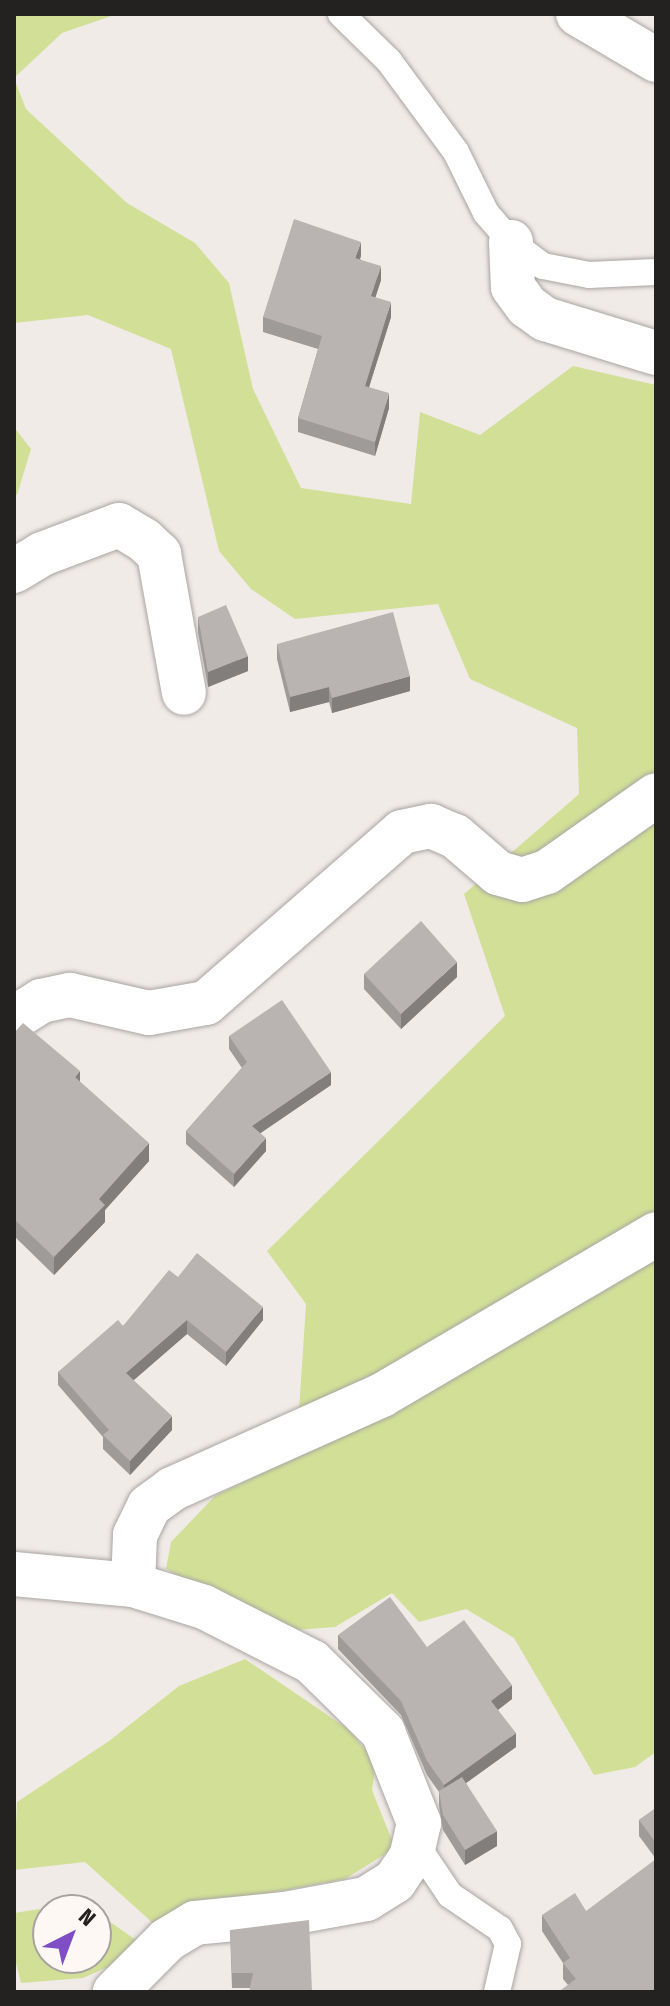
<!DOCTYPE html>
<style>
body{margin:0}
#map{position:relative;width:670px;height:2006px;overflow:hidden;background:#f1ebe8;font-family:"Fira Sans Condensed",sans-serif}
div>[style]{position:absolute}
.green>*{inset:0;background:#d2e097}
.roads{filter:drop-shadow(0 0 2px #aaa5a2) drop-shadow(0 0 2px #aaa5a2)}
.service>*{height:26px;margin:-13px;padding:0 13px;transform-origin:13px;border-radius:13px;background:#fff}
.minor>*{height:44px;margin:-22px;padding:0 22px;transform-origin:22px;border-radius:22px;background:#fff}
.wall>*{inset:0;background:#9f9b98}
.shaded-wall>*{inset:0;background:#827e7c}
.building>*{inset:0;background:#b9b4b1}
span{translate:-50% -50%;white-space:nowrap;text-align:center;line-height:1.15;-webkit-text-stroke:7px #fef8f5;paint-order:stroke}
.frame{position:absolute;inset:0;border:16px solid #242221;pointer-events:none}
.north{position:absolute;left:32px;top:1894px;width:80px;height:80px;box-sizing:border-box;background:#fef8f5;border:2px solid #a7a2a0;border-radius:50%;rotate:42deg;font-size:22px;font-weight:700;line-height:32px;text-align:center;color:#242221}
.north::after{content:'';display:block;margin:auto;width:28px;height:36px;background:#7f4dc4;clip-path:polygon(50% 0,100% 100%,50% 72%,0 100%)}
</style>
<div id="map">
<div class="green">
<div style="clip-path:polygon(14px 14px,117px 14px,62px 33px,14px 78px)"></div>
<div style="clip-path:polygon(14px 78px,26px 109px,127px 203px,195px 243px,229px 283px,253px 389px,301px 488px,411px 504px,420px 412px,480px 435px,573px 366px,656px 385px,656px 1752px,635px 1767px,594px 1775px,514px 1638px,466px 1609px,419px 1622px,392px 1593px,335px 1627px,284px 1631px,166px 1569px,171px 1542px,215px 1496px,296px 1457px,306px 1304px,267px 1251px,505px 1016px,464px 894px,579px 794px,577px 728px,470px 679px,438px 604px,295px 619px,251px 589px,219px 551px,171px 349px,88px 315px,14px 323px)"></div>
<div style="clip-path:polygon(14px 427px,31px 449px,17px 495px,14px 493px)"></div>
<div style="clip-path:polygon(245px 1659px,348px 1729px,376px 1763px,372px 1790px,395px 1848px,345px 1879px,216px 1903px,155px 1925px,85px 1862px,14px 1870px,17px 1802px,109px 1741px,179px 1686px)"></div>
<div style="clip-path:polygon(72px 1904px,89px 1910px,48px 1910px,48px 1958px,96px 1958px,96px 1912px,136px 1940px,130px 1957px,83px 1978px,21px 1983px,14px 1955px,14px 1913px)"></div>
</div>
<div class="roads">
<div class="service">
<div style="left:341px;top:14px;width:67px;rotate:44.4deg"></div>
<div style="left:389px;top:61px;width:113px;rotate:53.6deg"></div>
<div style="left:456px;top:152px;width:68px;rotate:63.8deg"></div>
<div style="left:486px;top:213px;width:38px;rotate:49deg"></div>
<div style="left:511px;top:242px;width:40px;rotate:37deg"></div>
<div style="left:543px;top:266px;width:47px;rotate:11.1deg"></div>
<div style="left:589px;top:275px;width:67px;rotate:-2.6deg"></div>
<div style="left:415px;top:1843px;width:63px;rotate:56.1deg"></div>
<div style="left:450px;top:1895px;width:60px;rotate:34.2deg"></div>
<div style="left:500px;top:1929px;width:17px;rotate:62deg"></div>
<div style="left:508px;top:1944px;width:49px;rotate:102.9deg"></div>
</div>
<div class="minor">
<div style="left:578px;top:14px;width:91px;rotate:30.5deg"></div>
<div style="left:511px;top:242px;width:45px;rotate:87.5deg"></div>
<div style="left:513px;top:287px;width:24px;rotate:54deg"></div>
<div style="left:527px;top:306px;width:22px;rotate:36deg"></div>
<div style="left:545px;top:319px;width:116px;rotate:17deg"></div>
<div style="left:14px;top:571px;width:33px;rotate:-31deg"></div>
<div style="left:42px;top:554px;width:82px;rotate:-20.6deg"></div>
<div style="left:119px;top:525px;width:29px;rotate:31deg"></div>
<div style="left:144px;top:540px;width:21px;rotate:43deg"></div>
<div style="left:159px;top:554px;width:141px;rotate:79.8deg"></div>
<div style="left:14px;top:1018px;width:32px;rotate:-32deg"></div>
<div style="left:41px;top:1001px;width:30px;rotate:-12deg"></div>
<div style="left:70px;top:995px;width:81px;rotate:12.8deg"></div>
<div style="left:149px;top:1013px;width:58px;rotate:-10deg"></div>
<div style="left:206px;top:1003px;width:260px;rotate:-41.1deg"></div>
<div style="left:402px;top:832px;width:30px;rotate:-12deg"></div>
<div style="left:431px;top:826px;width:26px;rotate:23deg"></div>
<div style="left:455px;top:836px;width:57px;rotate:40.7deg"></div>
<div style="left:498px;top:873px;width:25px;rotate:16deg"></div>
<div style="left:522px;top:880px;width:26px;rotate:-18deg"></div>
<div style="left:547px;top:872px;width:133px;rotate:-35.2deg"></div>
<div style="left:14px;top:1574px;width:120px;rotate:5.3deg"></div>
<div style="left:133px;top:1585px;width:74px;rotate:17.2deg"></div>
<div style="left:204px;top:1607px;width:121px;rotate:27deg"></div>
<div style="left:312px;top:1662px;width:100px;rotate:44.6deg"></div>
<div style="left:383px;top:1732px;width:98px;rotate:68.4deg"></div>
<div style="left:419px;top:1823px;width:35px;rotate:103deg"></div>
<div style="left:411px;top:1857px;width:29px;rotate:124deg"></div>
<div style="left:395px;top:1881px;width:34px;rotate:148deg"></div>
<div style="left:366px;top:1899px;width:82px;rotate:169.5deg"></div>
<div style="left:285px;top:1914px;width:90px;rotate:174.3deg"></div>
<div style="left:195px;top:1923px;width:33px;rotate:149deg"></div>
<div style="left:167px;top:1940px;width:74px;rotate:135deg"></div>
<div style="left:133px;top:1585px;width:50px;rotate:-87.7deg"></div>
<div style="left:135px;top:1535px;width:32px;rotate:-64deg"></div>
<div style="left:149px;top:1506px;width:29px;rotate:-36deg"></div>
<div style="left:172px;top:1489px;width:230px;rotate:-24.1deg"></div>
<div style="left:382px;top:1395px;width:318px;rotate:-30.4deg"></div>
</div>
</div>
<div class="wall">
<div style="clip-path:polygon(361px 256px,360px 259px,381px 280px,375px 298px,391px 317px,369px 387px,389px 408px,375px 456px,298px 432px,298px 418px,318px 349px,263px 332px,263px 317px)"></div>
<div style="clip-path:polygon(198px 617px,248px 671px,208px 687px,198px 632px)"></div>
<div style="clip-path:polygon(277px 644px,410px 691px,332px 713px,329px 702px,290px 712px,277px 659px)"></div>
<div style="clip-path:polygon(364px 974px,457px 977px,401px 1029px,364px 989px)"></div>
<div style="clip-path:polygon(14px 1033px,80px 1082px,149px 1161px,105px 1210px,105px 1222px,54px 1275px,14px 1236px)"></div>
<div style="clip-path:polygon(229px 1036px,331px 1085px,260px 1133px,266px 1151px,234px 1187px,186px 1144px,186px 1131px,242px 1068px,229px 1049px)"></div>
<div style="clip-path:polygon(178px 1277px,263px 1320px,226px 1366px,187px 1334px,133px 1380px,172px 1430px,130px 1475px,103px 1449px,103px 1437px,58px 1385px,58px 1372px,123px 1326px)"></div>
<div style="clip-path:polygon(338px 1635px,427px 1647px,512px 1699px,498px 1710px,516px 1747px,466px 1783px,497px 1846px,465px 1865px,443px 1830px,439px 1806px,439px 1792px,427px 1775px,401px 1715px,338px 1649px)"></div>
<div style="clip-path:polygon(656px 1808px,656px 1859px,639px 1836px,639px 1820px)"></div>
<div style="clip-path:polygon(586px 1911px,656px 1992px,568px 1985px,563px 1979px,563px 1963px,542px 1931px,542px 1915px)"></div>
<div style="clip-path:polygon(230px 1930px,312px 1992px,250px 1988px,232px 1988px)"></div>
</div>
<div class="shaded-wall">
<div style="clip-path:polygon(361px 242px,361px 256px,355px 272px,355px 258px)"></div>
<div style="clip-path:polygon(381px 266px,381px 280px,371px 311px,371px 296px)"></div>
<div style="clip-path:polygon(391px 302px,391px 317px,365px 400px,365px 386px)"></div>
<div style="clip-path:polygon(389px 393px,389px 408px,375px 456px,375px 442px)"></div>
<div style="clip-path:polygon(248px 656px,248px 671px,208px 687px,208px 672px)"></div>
<div style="clip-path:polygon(410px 676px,410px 691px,332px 713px,332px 698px)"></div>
<div style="clip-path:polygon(329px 687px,329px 702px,290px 712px,290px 697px)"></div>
<div style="clip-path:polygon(457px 962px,457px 977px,401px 1029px,401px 1014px)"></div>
<div style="clip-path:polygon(80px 1071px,80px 1089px,75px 1077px)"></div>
<div style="clip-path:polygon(331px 1072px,331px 1085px,252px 1139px,252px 1126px)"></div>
<div style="clip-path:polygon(266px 1138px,266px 1151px,234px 1187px,234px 1174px)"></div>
<div style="clip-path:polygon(149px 1143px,149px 1161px,105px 1210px,105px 1222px,54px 1275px,54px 1257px,99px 1199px)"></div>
<div style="clip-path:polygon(263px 1307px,263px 1320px,226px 1366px,226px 1352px)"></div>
<div style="clip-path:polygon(187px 1320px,187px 1334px,126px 1387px,126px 1373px)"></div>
<div style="clip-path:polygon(172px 1416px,172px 1430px,130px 1475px,130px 1461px)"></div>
<div style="clip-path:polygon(512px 1685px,512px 1699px,491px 1715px,491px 1701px)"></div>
<div style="clip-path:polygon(516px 1733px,516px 1747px,444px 1799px,444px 1785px)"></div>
<div style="clip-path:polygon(497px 1831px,497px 1846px,465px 1865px,465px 1850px)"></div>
</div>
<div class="building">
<div style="clip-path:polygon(294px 219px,361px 242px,355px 258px,381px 266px,371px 296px,391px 302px,365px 386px,389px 393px,375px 442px,298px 418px,322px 336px,263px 317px)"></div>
<div style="clip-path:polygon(226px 605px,248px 656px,208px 672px,198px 617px)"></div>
<div style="clip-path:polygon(393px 612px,410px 676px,332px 698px,329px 687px,290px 697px,277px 644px)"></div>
<div style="clip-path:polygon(421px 921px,457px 962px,401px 1014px,364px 974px)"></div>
<div style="clip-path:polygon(282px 1000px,331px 1072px,252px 1126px,266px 1138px,234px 1174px,186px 1131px,247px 1062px,229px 1036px)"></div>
<div style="clip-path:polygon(23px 1023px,80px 1071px,75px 1077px,149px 1143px,99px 1199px,105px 1205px,54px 1257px,14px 1219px,14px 1033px)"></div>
<div style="clip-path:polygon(197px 1253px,263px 1307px,226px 1352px,187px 1320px,126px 1373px,172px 1416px,130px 1461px,103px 1435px,109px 1430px,58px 1372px,118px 1320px,123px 1326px,169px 1270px,178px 1277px)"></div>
<div style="clip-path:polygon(390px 1597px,427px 1647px,464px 1620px,512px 1685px,491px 1701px,516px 1733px,444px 1785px,427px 1761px,401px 1701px,338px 1635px)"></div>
<div style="clip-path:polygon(462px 1777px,497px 1831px,465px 1850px,443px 1815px,439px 1791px)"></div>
<div style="clip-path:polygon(656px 1808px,656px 1843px,639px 1820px)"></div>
<div style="clip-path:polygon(656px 1859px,656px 1992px,558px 1992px,576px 1979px,563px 1963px,570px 1958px,542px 1915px,575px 1893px,586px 1911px)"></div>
<div style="clip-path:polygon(309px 1920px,312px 1992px,249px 1992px,253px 1973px,232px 1973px,230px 1930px)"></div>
</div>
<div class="frame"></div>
<div class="north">N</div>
</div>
